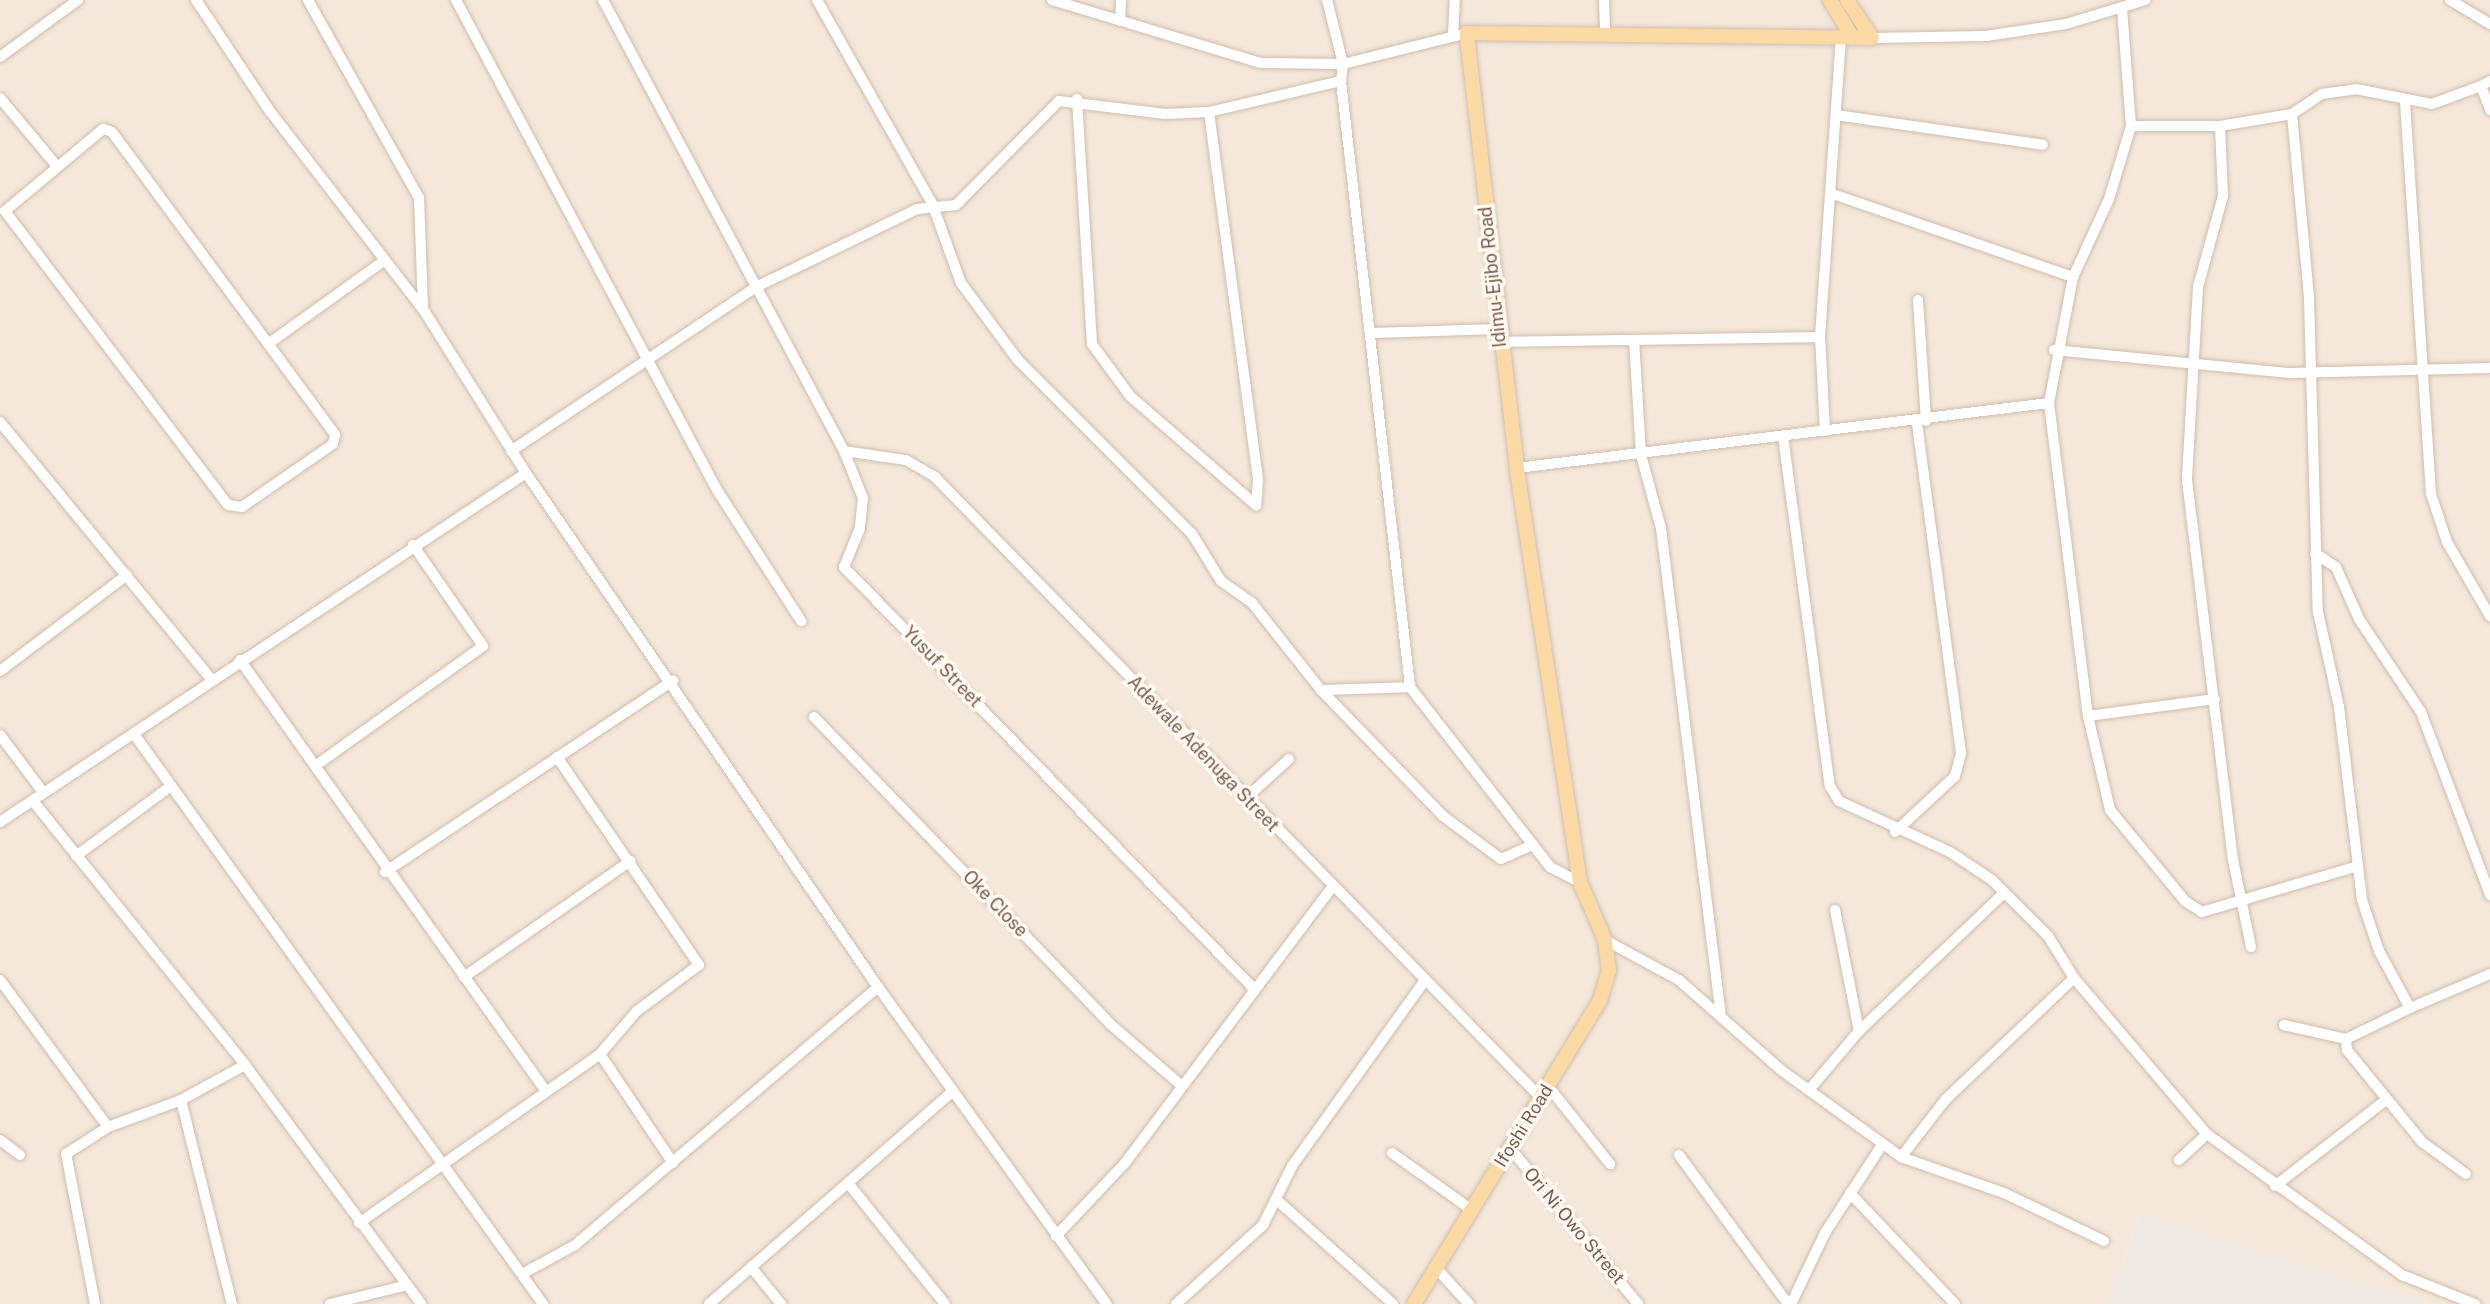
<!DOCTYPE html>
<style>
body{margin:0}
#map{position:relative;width:2490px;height:1304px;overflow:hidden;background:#fdf6ec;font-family:"Public Sans",sans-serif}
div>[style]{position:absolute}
.residential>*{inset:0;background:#f5e8da}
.industrial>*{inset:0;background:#efe9e4}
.roads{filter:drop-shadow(0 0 2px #d1beb0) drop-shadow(0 0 2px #d1beb0)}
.minor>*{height:10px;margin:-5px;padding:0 5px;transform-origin:5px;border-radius:5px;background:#fff}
.major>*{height:14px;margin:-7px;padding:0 7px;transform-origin:7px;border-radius:7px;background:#fbd9a5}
span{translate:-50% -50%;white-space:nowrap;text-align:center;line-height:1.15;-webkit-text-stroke:7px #fffaf3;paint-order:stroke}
.street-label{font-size:18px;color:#7a5c4d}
</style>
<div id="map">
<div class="residential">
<div style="clip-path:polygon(0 0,2490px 0,2490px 1304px,2427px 1304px,2140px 1214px,2108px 1304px,0 1304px)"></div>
</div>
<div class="industrial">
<div style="clip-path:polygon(2140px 1214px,2427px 1304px,2108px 1304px)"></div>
</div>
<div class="roads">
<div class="minor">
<div style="left:196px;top:0;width:132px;rotate:56.4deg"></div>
<div style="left:269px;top:110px;width:252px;rotate:52.3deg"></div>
<div style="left:423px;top:309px;width:194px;rotate:57.9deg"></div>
<div style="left:526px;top:473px;width:623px;rotate:55.6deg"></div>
<div style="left:878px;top:987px;width:391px;rotate:54.2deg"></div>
<div style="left:308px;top:0;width:227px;rotate:60.7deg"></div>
<div style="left:419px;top:198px;width:111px;rotate:87.9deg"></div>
<div style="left:456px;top:0;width:555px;rotate:61.96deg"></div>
<div style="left:717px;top:490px;width:156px;rotate:57.3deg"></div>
<div style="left:603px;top:0;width:511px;rotate:61.88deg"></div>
<div style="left:844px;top:451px;width:51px;rotate:68deg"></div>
<div style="left:863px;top:498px;width:30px;rotate:96deg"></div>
<div style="left:860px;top:528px;width:42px;rotate:112.3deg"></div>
<div style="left:844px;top:567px;width:588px;rotate:45.83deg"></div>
<div style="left:817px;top:0;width:233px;rotate:60.5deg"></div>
<div style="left:932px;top:203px;width:85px;rotate:70.1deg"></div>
<div style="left:961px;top:283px;width:96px;rotate:53.5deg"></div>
<div style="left:1018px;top:360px;width:246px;rotate:45deg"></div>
<div style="left:1192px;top:534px;width:55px;rotate:58.3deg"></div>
<div style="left:1221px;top:581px;width:38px;rotate:35deg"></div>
<div style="left:1252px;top:603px;width:111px;rotate:51.6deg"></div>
<div style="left:1321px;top:690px;width:89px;rotate:-1.9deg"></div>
<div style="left:1410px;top:687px;width:228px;rotate:52.1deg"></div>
<div style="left:1550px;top:867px;width:34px;rotate:27deg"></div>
<div style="left:1052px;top:0;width:218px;rotate:16.8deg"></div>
<div style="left:1261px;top:63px;width:82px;rotate:0.7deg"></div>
<div style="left:1343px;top:64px;width:128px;rotate:-14deg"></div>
<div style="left:1604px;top:0;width:32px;rotate:88deg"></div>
<div style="left:2450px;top:0;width:47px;rotate:31deg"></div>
<div style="left:1120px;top:21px;width:21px;rotate:-87deg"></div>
<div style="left:1453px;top:35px;width:35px;rotate:-87deg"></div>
<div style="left:1872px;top:38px;width:114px;rotate:-1deg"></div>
<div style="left:1986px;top:36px;width:81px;rotate:-8.5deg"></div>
<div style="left:2066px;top:24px;width:83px;rotate:-16.9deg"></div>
<div style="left:0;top:57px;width:97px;rotate:-36.2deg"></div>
<div style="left:1341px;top:81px;width:610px;rotate:83.5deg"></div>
<div style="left:2490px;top:81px;width:10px;rotate:151deg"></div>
<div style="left:2481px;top:86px;width:26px;rotate:69deg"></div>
<div style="left:0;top:98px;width:87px;rotate:50.1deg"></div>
<div style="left:1077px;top:99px;width:245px;rotate:86.5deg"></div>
<div style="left:1092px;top:344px;width:64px;rotate:53.8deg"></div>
<div style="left:1130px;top:396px;width:167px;rotate:40.9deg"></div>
<div style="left:2405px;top:102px;width:393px;rotate:86.2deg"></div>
<div style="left:2431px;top:494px;width:51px;rotate:71.6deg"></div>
<div style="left:2447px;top:542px;width:86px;rotate:59.8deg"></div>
<div style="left:1209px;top:112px;width:370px;rotate:82.4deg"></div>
<div style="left:1258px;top:479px;width:26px;rotate:94deg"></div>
<div style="left:2292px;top:114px;width:185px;rotate:84.7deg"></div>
<div style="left:2309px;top:298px;width:314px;rotate:88.4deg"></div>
<div style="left:2318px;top:612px;width:97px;rotate:77.5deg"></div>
<div style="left:2339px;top:707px;width:194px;rotate:83.2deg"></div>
<div style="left:2362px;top:900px;width:54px;rotate:71.6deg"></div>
<div style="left:2379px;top:951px;width:65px;rotate:61.5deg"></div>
<div style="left:2410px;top:1008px;width:87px;rotate:-23deg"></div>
<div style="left:1836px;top:115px;width:209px;rotate:8.2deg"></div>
<div style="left:2131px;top:126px;width:89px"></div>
<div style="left:2220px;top:126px;width:70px;rotate:87.5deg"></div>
<div style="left:2223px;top:196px;width:94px;rotate:105.4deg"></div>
<div style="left:2198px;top:287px;width:193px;rotate:93.3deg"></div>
<div style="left:2187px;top:480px;width:383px;rotate:83.1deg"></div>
<div style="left:2233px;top:860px;width:89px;rotate:78.3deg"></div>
<div style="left:2220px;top:126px;width:73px;rotate:-9.5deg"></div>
<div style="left:2292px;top:114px;width:36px;rotate:-34deg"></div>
<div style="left:2322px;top:94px;width:34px;rotate:-8deg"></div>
<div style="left:2356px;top:89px;width:77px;rotate:11.2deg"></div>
<div style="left:2432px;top:104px;width:52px;rotate:-20.2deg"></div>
<div style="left:103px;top:129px;width:9px;rotate:18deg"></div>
<div style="left:112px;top:132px;width:376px;rotate:53.6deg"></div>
<div style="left:335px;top:435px;width:9px;rotate:103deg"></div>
<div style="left:333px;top:444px;width:111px;rotate:145.3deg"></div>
<div style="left:242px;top:507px;width:14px;rotate:-172deg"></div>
<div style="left:228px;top:505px;width:369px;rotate:-127.2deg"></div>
<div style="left:5px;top:211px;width:128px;rotate:-39.9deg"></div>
<div style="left:1833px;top:194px;width:254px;rotate:19.1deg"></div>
<div style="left:1918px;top:300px;width:121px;rotate:86.2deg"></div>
<div style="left:1371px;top:333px;width:128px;rotate:-1.8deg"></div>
<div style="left:1634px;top:340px;width:115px;rotate:86.5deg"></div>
<div style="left:1641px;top:455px;width:76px;rotate:74.7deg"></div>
<div style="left:1661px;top:528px;width:487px;rotate:83deg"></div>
<div style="left:1499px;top:342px;width:321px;rotate:-0.9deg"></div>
<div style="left:268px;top:344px;width:144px;rotate:-35.7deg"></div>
<div style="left:2054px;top:350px;width:237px;rotate:5.6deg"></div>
<div style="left:2290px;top:373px;width:200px;rotate:-1.4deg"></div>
<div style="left:2049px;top:403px;width:315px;rotate:82.9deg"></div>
<div style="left:2088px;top:716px;width:97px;rotate:76.8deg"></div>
<div style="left:2110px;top:810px;width:118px;rotate:50.5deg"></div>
<div style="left:2185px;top:901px;width:20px;rotate:33deg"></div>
<div style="left:2202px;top:912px;width:163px;rotate:-16.4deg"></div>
<div style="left:0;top:422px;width:334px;rotate:50.6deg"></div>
<div style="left:1825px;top:431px;width:94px;rotate:-93deg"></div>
<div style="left:1820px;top:337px;width:300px;rotate:-86deg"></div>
<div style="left:1783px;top:436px;width:353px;rotate:82.4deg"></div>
<div style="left:1830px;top:786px;width:17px;rotate:59deg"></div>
<div style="left:1839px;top:801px;width:122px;rotate:24.7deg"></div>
<div style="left:1950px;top:852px;width:50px;rotate:33.7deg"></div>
<div style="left:1992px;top:880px;width:79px;rotate:45deg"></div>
<div style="left:2048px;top:936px;width:49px;rotate:58.2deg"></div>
<div style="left:2074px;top:978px;width:205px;rotate:49.6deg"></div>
<div style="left:2207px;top:1134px;width:241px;rotate:35.9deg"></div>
<div style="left:2402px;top:1275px;width:79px;rotate:21.7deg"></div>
<div style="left:511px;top:451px;width:295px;rotate:-33.8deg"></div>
<div style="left:756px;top:287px;width:179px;rotate:-25.8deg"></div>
<div style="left:917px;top:209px;width:39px;rotate:-6deg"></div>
<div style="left:956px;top:205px;width:146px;rotate:-45.3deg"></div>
<div style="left:1059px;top:101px;width:107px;rotate:7deg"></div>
<div style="left:1165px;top:114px;width:44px;rotate:-2.6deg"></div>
<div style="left:1209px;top:112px;width:136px;rotate:-13.2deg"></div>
<div style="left:1341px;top:81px;width:17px;rotate:-83deg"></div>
<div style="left:1343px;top:64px;width:66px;rotate:-104deg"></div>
<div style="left:844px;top:451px;width:63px;rotate:8.3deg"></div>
<div style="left:906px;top:460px;width:34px;rotate:30deg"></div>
<div style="left:935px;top:477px;width:866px;rotate:45.7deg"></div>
<div style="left:1517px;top:468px;width:536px;rotate:-6.97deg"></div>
<div style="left:2049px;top:403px;width:128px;rotate:-79.2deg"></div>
<div style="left:2073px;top:277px;width:86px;rotate:-65.2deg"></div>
<div style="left:2109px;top:199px;width:76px;rotate:-73.2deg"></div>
<div style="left:2131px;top:126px;width:117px;rotate:-94.4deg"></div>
<div style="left:2315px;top:553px;width:25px;rotate:34deg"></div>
<div style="left:2336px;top:567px;width:57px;rotate:66.1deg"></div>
<div style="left:2359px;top:619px;width:112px;rotate:56.3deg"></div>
<div style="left:2421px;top:712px;width:196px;rotate:69.3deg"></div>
<div style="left:240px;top:660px;width:527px;rotate:54.65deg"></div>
<div style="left:0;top:671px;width:159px;rotate:-37.1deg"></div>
<div style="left:1321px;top:690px;width:175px;rotate:45.9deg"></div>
<div style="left:1443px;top:816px;width:72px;rotate:36.6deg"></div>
<div style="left:1501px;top:859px;width:35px;rotate:-24deg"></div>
<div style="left:2088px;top:716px;width:128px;rotate:-7.6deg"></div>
<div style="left:814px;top:717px;width:425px;rotate:46deg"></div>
<div style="left:1109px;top:1023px;width:96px;rotate:40.8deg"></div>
<div style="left:134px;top:734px;width:702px;rotate:54.34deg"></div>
<div style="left:0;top:735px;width:71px;rotate:53deg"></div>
<div style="left:315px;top:766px;width:206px;rotate:-35.5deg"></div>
<div style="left:483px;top:646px;width:123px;rotate:-124.7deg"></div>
<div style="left:1246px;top:798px;width:58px;rotate:-42.2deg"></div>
<div style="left:33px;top:801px;width:339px;rotate:51.2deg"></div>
<div style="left:245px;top:1065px;width:297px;rotate:53.6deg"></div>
<div style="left:0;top:822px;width:631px;rotate:-33.56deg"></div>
<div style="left:1895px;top:832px;width:82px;rotate:-43deg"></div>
<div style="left:1955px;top:776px;width:24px;rotate:-75deg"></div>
<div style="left:1961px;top:753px;width:333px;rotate:-97.6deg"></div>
<div style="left:76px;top:856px;width:118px;rotate:-36.4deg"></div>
<div style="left:385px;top:872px;width:346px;rotate:-33.6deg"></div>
<div style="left:1835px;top:910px;width:123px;rotate:78.8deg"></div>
<div style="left:1605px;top:940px;width:84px;rotate:28.4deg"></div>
<div style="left:1679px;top:980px;width:136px;rotate:41.4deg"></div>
<div style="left:1781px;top:1070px;width:148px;rotate:35.9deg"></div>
<div style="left:1901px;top:1157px;width:109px;rotate:19.3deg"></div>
<div style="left:2004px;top:1193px;width:111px;rotate:25.6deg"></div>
<div style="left:464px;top:977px;width:203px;rotate:-34.9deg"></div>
<div style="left:0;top:980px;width:182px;rotate:53.7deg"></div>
<div style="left:2410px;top:1008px;width:71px;rotate:154.2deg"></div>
<div style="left:2346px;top:1039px;width:11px;rotate:85deg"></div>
<div style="left:2347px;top:1050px;width:119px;rotate:50.8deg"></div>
<div style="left:2422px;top:1142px;width:54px;rotate:36deg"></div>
<div style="left:2284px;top:1025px;width:64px;rotate:12.7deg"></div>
<div style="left:600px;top:1054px;width:131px;rotate:56.2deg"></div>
<div style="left:1548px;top:1086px;width:100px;rotate:51.5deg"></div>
<div style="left:1809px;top:1090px;width:77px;rotate:-49.7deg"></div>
<div style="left:1859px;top:1031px;width:200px;rotate:-43.6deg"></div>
<div style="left:181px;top:1100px;width:210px;rotate:76deg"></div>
<div style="left:0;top:1140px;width:25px;rotate:37deg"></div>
<div style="left:1510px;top:1148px;width:202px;rotate:50.6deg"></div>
<div style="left:1392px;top:1153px;width:98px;rotate:35.5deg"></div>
<div style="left:1679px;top:1155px;width:185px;rotate:53.8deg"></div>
<div style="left:1901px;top:1157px;width:73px;rotate:-52.2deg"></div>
<div style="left:1946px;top:1099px;width:176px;rotate:-43.4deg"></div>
<div style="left:2179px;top:1160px;width:38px;rotate:-43deg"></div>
<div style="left:848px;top:1183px;width:155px;rotate:51.3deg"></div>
<div style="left:2275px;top:1186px;width:140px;rotate:-37.8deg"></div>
<div style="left:1850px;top:1193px;width:153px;rotate:46.6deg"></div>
<div style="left:1278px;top:1201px;width:154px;rotate:41.8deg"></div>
<div style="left:359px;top:1223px;width:294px;rotate:-35deg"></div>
<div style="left:600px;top:1054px;width:57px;rotate:-49.3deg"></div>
<div style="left:637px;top:1011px;width:77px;rotate:-36.6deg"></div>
<div style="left:699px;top:965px;width:252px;rotate:-124.3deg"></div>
<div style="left:1056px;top:1236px;width:100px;rotate:-46.6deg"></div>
<div style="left:1125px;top:1163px;width:343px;rotate:-53.1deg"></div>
<div style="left:751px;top:1267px;width:48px;rotate:51deg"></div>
<div style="left:1436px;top:1268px;width:49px;rotate:47.5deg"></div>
<div style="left:522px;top:1274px;width:60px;rotate:-28.7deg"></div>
<div style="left:575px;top:1245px;width:398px;rotate:-40.4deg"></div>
<div style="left:95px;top:1304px;width:153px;rotate:-100.9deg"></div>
<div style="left:66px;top:1154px;width:50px;rotate:-32.7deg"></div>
<div style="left:108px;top:1127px;width:78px;rotate:-20.3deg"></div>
<div style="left:181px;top:1100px;width:73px;rotate:-28.7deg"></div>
<div style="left:330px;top:1304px;width:76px;rotate:-13.7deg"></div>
<div style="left:709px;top:1304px;width:324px;rotate:-41.1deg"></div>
<div style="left:1176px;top:1304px;width:118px;rotate:-42.2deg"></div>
<div style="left:1263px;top:1225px;width:66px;rotate:-63.8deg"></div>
<div style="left:1292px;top:1166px;width:229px;rotate:-54.4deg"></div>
<div style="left:1791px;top:1304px;width:79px;rotate:-64.4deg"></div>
<div style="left:1825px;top:1233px;width:105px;rotate:-57.1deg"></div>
</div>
<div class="major">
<div style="left:1830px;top:0;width:44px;rotate:58.8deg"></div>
<div style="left:1847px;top:0;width:45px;rotate:56.7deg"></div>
<div style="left:1414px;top:1304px;width:356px;rotate:-58.5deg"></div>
<div style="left:1600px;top:1000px;width:31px;rotate:-73deg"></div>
<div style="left:1609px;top:970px;width:30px;rotate:-98deg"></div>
<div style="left:1605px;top:940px;width:63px;rotate:-113.3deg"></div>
<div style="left:1580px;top:882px;width:419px;rotate:-98.7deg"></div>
<div style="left:1517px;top:468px;width:438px;rotate:-96.6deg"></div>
<div style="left:1467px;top:33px;width:405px;rotate:0.7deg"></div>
</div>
</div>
<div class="street-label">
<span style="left:1493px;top:277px;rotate:-96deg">Idimu-Ejibo Road</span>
<span style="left:942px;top:667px;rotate:46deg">Yusuf Street</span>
<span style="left:1203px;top:754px;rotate:46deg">Adewale Adenuga Street</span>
<span style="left:995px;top:904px;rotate:46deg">Oke Close</span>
<span style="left:1524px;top:1126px;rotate:-58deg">Ifoshi Road</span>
<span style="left:1574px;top:1226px;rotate:50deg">Ori Ni Owo Street</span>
</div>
</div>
